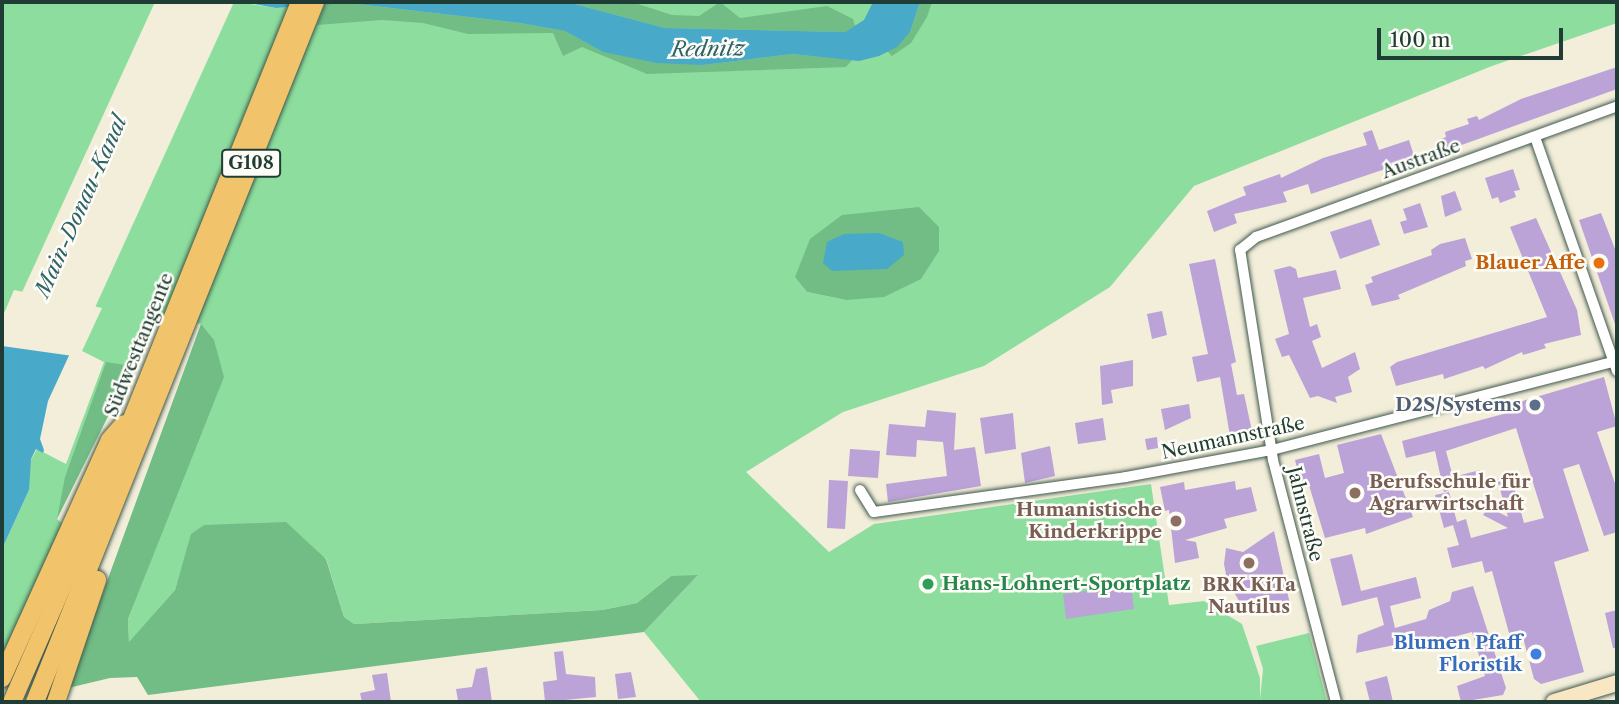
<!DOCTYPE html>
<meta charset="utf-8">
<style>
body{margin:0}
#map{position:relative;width:1619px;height:704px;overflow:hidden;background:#f3eeda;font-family:"Libre Caslon Text",serif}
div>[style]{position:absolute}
.green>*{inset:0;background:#8dde9e}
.forest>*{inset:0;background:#72bd85}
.water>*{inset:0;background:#49a9c8}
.pier>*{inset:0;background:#f3eeda}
.building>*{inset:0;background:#bba2d7}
.roads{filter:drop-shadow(0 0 2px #3f584d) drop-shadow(0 0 2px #3f584d)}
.minor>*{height:10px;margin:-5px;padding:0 5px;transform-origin:5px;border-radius:5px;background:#fff}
.secondary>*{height:16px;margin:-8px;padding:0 8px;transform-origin:8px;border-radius:8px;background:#f9e7c3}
.trunk>*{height:18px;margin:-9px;padding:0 9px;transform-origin:9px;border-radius:9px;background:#f1c36a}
.dots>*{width:19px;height:19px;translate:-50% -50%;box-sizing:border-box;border:4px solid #fdfcf7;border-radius:50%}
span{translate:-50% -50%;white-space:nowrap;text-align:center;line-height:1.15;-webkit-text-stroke:5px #fdfcf7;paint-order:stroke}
.shield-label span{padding:2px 5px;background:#fdfcf7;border:2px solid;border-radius:5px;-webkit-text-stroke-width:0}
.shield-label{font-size:18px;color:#1f3d34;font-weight:700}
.street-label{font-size:19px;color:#1f3d34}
.food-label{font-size:19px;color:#c56008;font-weight:700}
.right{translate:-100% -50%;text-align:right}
.service-label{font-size:19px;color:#4e5e75;font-weight:700}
.education-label{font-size:19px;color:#785e54;font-weight:700}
.left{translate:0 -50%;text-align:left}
.leisure-label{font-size:19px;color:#27864d;font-weight:700}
.shop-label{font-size:19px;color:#366cbe;font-weight:700}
.water-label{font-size:21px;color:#2e6368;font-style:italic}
.frame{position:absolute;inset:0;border:4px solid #1f3d34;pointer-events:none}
.scale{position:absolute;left:1377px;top:28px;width:186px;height:32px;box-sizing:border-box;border:4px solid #1f3d34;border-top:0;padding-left:9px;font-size:21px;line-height:24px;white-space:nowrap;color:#1f3d34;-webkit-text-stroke:5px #fdfcf7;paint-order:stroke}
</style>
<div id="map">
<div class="green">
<div style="clip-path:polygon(evenodd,2px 2px,238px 2px,276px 8px,348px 2px,1617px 2px,1617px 23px,1492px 66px,1194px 186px,1110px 287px,984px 366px,843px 412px,746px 472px,829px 552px,874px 524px,1151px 484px,1169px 605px,1204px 601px,1242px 624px,1260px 678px,1260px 700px,1263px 669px,1256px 646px,1309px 633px,1327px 702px,701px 702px,644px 632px,697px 576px,671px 576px,637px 603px,602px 610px,354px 624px,344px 617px,326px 558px,192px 534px,175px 590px,129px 643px,128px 619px,171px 508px,201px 324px,153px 314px,133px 366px,106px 363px,57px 519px,63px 524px,2px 659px,2px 549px,29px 490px,29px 463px,37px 449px,66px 464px,104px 362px,82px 351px,102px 308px,14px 290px,2px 318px,2px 2px,796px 277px,846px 300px,807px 292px,796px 277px)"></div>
</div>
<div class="forest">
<div style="clip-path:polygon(567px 2px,632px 2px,672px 15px,699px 16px,720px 2px,740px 18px,827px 6px,853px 19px,855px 26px,845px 32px,665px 28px)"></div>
<div style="clip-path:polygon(920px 2px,932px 2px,927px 17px,911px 43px,892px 56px,887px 51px,910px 32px)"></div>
<div style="clip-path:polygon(347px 3px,520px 23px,565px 31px,603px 52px,703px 65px,792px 54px,852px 60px,846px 67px,647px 74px,582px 47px,563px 56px,553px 33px,468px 34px,423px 23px,382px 20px,317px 25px,325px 4px)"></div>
<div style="clip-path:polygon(919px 207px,939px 227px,939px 251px,921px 279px,884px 297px,846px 300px,807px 292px,795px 277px,810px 239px,842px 215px)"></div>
<div style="clip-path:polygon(201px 324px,214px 340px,224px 377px,128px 619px,129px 642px,175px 590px,191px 534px,204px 525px,286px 522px,326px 559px,344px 617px,354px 624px,602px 610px,637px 603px,671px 576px,698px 575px,644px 632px,148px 695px,137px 677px,110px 678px,68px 688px)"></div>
<div style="clip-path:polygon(106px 362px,133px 366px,57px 519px,65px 477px)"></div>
</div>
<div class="water">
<div style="clip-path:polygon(243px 2px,567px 2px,665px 28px,845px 32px,864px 20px,873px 2px,920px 2px,910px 32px,897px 47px,879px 56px,859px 61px,792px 54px,703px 65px,657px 63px,603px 52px,565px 31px,520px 23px,348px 3px,276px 8px)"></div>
<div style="clip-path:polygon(879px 233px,903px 242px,904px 255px,887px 269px,832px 271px,823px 263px,827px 242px,844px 234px)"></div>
<div style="clip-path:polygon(90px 310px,48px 401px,40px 439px,44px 450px,43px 453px,36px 449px,31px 459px,29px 490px,2px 549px,2px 344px)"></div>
</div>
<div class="pier">
<div style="clip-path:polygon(155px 2px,234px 2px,73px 356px,2px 346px,2px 336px)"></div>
</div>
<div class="building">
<div style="clip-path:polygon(1617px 67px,1617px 89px,1445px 151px,1441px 139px,1446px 137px,1445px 132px,1469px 124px,1467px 119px,1477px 116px,1479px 120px,1521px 99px)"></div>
<div style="clip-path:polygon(1372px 130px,1379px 150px,1409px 140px,1415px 159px,1311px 194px,1308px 184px,1283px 192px,1287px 202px,1234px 214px,1237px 223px,1214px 232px,1207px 211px,1246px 195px,1243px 187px,1280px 174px,1281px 178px,1323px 158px,1367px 145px,1363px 133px)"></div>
<div style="clip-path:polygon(1513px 169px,1520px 190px,1514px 191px,1516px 197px,1500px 203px,1498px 197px,1492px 199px,1485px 178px)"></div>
<div style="clip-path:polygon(1455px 191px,1462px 210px,1445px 217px,1441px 196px)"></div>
<div style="clip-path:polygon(1420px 203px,1428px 227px,1404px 234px,1400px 222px,1407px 220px,1403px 209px)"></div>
<div style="clip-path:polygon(1601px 213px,1617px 254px,1616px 327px,1579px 220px)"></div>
<div style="clip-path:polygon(1536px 218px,1577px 310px,1581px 335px,1544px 344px,1546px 348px,1523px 355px,1522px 352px,1485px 369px,1483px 366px,1444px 379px,1443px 374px,1396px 386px,1390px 367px,1397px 362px,1547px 317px,1510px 227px)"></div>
<div style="clip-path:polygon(1371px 219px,1380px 245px,1340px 259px,1330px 232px)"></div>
<div style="clip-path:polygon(1465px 238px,1472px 259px,1465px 261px,1466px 266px,1398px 295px,1400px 299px,1372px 306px,1365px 285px,1373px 282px,1371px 277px,1432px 255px,1431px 250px,1440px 244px)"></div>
<div style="clip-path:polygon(1215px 259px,1236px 362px,1231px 364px,1237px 395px,1244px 394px,1252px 431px,1230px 436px,1220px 377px,1197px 382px,1192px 357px,1208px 354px,1189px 264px)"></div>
<div style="clip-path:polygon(1290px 266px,1296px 269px,1298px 278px,1336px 270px,1341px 289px,1303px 298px,1310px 327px,1317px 324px,1321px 337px,1312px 341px,1322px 368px,1355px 352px,1360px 369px,1348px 377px,1352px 392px,1335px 397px,1337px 403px,1318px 396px,1310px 398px,1289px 355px,1282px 357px,1275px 339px,1289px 334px,1274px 270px)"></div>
<div style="clip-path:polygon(1162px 311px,1167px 335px,1152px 339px,1147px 314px)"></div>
<div style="clip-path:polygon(1133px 360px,1133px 386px,1111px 390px,1113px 403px,1102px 405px,1100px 366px)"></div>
<div style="clip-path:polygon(1604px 377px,1617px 426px,1597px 432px,1617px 489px,1617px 532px,1604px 536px,1579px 464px,1563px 469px,1589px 551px,1554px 562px,1584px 672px,1541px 684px,1534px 679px,1521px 630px,1509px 633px,1492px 571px,1485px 573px,1482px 561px,1452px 568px,1447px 548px,1459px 545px,1453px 525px,1444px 528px,1435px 495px,1449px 492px,1457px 522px,1466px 519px,1471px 538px,1508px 528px,1483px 515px,1488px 507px,1508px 517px,1497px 479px,1511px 475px,1524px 523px,1544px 518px,1516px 428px,1446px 451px,1453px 477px,1480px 470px,1482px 481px,1444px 492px,1435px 451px,1406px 458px,1402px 441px,1511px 412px,1509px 405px)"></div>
<div style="clip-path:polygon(1189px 404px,1191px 418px,1165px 430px,1161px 409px)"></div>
<div style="clip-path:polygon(927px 410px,956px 413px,954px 450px,975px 447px,981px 486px,888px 502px,886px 484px,947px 476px,943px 442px,917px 440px,916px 457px,886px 455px,889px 424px,925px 427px)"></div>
<div style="clip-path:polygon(1013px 413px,1016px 449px,985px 454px,980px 418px)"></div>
<div style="clip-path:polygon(1103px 418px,1106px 440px,1078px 444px,1075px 423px)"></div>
<div style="clip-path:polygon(1381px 434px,1413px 517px,1366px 534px,1365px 528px,1325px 538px,1308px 482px,1301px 484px,1295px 460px,1319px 454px,1325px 478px,1344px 473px,1337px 445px)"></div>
<div style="clip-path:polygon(1157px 437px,1158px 448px,1147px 450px,1145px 439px)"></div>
<div style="clip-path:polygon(1050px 446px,1055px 476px,1025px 483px,1021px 453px)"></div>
<div style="clip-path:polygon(850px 449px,880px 451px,878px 478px,848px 476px)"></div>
<div style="clip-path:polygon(829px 480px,848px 481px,845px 529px,827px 528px)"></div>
<div style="clip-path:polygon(1235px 481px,1236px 490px,1251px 487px,1257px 511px,1224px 519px,1227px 528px,1185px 540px,1196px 542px,1199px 558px,1175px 563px,1169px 510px,1165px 511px,1160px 487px,1184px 482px,1185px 490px)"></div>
<div style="clip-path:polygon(1274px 531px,1291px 609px,1274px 612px,1274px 616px,1239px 601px,1227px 580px,1224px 564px,1226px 548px,1243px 552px)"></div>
<div style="clip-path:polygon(1352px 554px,1361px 591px,1416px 577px,1421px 598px,1390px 606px,1395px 628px,1426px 619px,1429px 610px,1450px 601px,1452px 592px,1473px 586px,1506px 688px,1503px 695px,1461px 702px,1457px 686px,1485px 676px,1472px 632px,1430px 643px,1420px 645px,1418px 640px,1356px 653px,1358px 635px,1384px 625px,1377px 597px,1342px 606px,1330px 559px)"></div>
<div style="clip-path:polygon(1131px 585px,1134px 609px,1066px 619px,1063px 594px)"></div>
<div style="clip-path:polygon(1617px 610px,1617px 648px,1613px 648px,1605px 613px)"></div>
<div style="clip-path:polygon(563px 651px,566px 674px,595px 677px,596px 697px,545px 702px,543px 682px,557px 680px,554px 652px)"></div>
<div style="clip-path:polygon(487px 667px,492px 702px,458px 701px,456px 689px,472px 687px,476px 669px)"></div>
<div style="clip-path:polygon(631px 672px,636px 697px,618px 699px,615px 674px)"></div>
<div style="clip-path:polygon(387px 673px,391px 702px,362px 702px,360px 693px,375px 690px,372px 675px)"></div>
<div style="clip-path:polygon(1387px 676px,1393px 702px,1370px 702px,1365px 682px)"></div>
</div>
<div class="roads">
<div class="minor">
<div style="left:1535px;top:137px;width:248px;rotate:70.7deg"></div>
<div style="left:860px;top:490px;width:26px;rotate:58deg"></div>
<div style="left:874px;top:512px;width:254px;rotate:-7.9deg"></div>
<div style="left:1126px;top:477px;width:148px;rotate:-10.5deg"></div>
<div style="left:1272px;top:450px;width:356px;rotate:-14.5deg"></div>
<div style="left:1336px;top:702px;width:250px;rotate:-104.6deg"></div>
<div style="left:1273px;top:460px;width:213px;rotate:-98.9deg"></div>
<div style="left:1240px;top:250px;width:21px;rotate:-39deg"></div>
<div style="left:1256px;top:237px;width:384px;rotate:-19.9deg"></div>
</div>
<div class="secondary">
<div style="left:1554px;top:702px;width:66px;rotate:-16.8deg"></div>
</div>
<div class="trunk">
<div style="left:2px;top:678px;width:261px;rotate:-65.6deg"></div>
<div style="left:110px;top:440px;width:21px;rotate:-49deg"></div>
<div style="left:12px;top:702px;width:195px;rotate:-66.5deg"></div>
<div style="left:90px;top:523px;width:562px;rotate:-68.05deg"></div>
<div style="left:35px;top:702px;width:754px;rotate:-68.2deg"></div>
<div style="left:56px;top:702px;width:129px;rotate:-71.4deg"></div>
</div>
</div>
<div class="dots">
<div style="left:1599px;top:263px;background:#e8710a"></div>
<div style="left:1535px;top:405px;background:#5c6f8a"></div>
<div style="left:1355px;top:493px;background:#8d6e63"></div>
<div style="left:1176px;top:521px;background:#8d6e63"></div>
<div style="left:1249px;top:563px;background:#8d6e63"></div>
<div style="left:928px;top:584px;background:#2e9e5b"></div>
<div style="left:1536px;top:654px;background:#3f7fe0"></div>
</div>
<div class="shield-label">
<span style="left:251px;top:163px">G108</span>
</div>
<div class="street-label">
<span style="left:1421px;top:159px;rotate:-20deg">Austraße</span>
<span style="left:139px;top:345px;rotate:-68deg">Südwesttangente</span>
<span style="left:1233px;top:438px;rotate:-12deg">Neumannstraße</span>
<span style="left:1305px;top:514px;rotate:76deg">Jahnstraße</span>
</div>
<div class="food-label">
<span class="right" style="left:1585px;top:263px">Blauer Affe</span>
</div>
<div class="service-label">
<span class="right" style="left:1521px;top:405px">D2S/Systems</span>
</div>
<div class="education-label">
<span class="left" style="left:1369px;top:493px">Berufsschule für<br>Agrarwirtschaft</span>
<span class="right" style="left:1162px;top:521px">Humanistische<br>Kinderkrippe</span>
<span style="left:1249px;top:596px">BRK KiTa<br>Nautilus</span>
</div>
<div class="leisure-label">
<span class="left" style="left:942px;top:584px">Hans-Lohnert-Sportplatz</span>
</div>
<div class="shop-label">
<span class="right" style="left:1522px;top:654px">Blumen Pfaff<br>Floristik</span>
</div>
<div class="water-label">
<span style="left:708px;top:49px;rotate:-1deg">Rednitz</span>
<span style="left:81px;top:206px;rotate:-66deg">Main-Donau-Kanal</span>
</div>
<div class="frame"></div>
<div class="scale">100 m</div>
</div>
